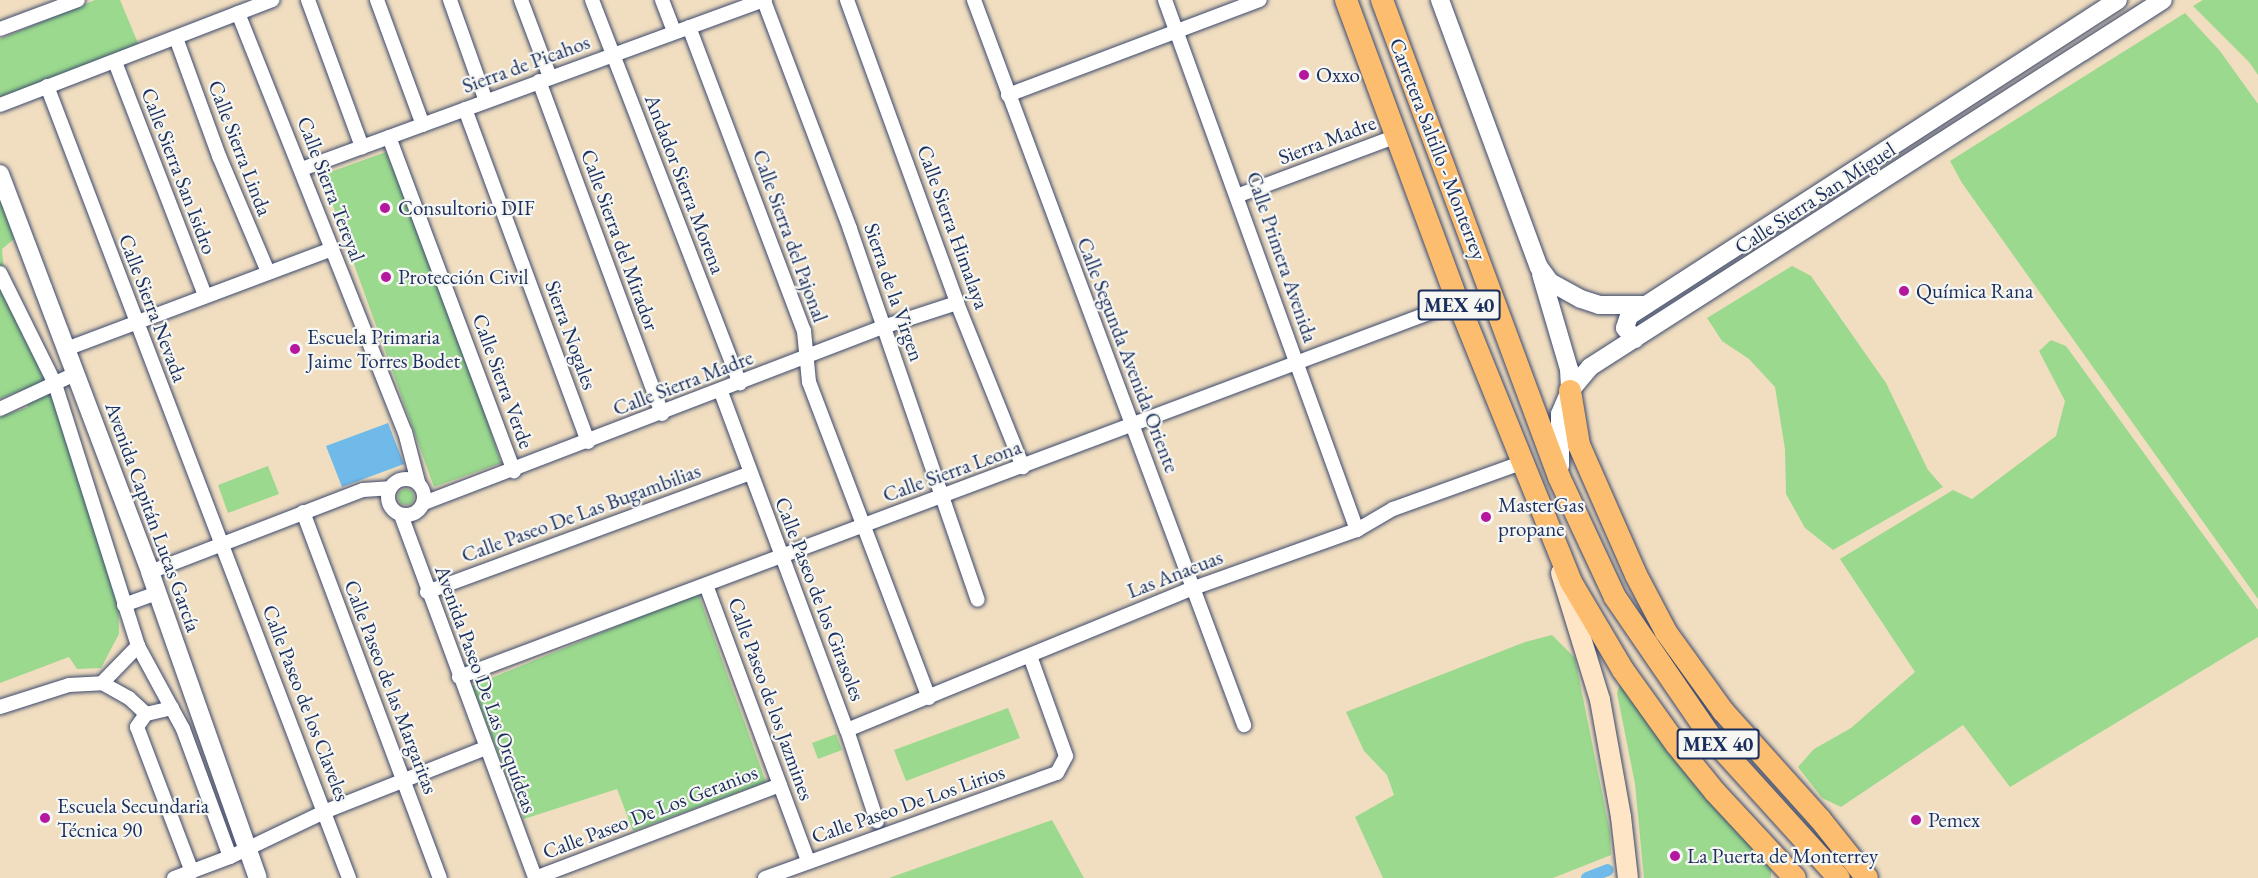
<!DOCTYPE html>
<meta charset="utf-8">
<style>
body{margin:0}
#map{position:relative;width:2258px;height:878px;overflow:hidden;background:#f1dec0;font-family:"EB Garamond",serif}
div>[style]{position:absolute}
.green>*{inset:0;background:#9bd98e}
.round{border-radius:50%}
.water>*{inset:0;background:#70bae9}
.canal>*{height:12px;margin:-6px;padding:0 6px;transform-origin:6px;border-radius:6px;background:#70bae9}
.roads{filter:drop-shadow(0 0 2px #3b496d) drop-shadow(0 0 2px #3b496d)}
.minor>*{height:14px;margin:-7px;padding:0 7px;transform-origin:7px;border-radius:7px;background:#fff}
.minor>.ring{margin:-7px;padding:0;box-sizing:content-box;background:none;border:14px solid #fff;border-radius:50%}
.tertiary>*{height:18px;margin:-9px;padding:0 9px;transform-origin:9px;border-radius:9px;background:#fff}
.secondary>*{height:20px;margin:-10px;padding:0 10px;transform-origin:10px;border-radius:10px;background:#fee5c5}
.primary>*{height:22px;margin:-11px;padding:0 11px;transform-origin:11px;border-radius:11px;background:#fcbd6f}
.dots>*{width:16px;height:16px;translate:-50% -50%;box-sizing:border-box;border:3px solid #f6f6f2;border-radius:50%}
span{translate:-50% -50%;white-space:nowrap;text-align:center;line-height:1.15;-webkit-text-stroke:4.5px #f6f6f2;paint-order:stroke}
.shield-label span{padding:2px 4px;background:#f6f6f2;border:2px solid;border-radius:4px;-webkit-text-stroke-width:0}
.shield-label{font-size:20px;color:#1b2f5e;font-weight:700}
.street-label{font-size:21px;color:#1b2f5e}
.poi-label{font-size:21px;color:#1b2f5e}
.left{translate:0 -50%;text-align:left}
</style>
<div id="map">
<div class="green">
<div style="clip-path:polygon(95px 0,120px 0,140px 48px,0 101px,0 39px)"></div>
<div style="clip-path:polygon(2203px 0,2258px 0,2258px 75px,2249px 62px,2193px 6px)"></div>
<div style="clip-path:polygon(2185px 13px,2220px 51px,2258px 104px,2258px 599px,1962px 183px,1950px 161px)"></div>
<div style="clip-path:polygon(386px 152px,452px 315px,501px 463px,434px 487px,322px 175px)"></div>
<div style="clip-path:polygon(0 199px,14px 239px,2px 249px,6px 294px,44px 369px,118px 596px,119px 634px,101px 668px,77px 669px,69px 657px,0 683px,0 417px,28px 407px,24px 389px,0 399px)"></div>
<div style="clip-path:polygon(1792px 266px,1811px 276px,1886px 383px,1928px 470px,1943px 487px,1833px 550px,1805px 528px,1786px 494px,1785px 449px,1775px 387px,1749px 359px,1722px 341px,1707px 318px)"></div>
<div style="clip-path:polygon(2051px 340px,2066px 346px,2258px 610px,2258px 637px,2010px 787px,1963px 725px,1841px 807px,1822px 798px,1798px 767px,1814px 749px,1851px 728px,1915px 672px,1840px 559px,1953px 490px,1972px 499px,2056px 436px,2065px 401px,2039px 351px)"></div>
<div style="clip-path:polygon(268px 466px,279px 494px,228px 513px,218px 485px)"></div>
<div class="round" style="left:398px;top:489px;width:16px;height:16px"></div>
<div style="clip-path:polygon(698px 593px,766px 782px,633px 831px,617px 789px,524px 819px,472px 686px)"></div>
<div style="clip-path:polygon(1552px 635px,1575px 658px,1610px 832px,1611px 855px,1553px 878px,1383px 878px,1355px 817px,1394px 795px,1387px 775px,1364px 751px,1346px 712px,1525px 642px)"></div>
<div style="clip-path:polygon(1620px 685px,1771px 868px,1771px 878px,1644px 878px,1635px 784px,1617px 693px)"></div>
<div style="clip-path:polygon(1008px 708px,1020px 738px,906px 781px,894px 750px)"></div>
<div style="clip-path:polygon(836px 734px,842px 750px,818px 759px,812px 743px)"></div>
<div style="clip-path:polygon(1052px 820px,1084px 878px,889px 878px)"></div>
</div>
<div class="water">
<div style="clip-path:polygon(388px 423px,404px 464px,342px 487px,326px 446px)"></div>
</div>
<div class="canal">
<div style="left:1587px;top:878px;width:22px;rotate:-21deg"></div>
</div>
<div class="roads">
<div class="minor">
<div style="left:308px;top:0;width:157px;rotate:69.8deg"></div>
<div style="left:377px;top:0;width:133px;rotate:69.8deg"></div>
<div style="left:450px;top:0;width:107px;rotate:70.4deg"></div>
<div style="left:521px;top:0;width:82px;rotate:69.4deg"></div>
<div style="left:592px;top:0;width:411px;rotate:68.9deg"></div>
<div style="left:662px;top:0;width:34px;rotate:69deg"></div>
<div style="left:847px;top:0;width:322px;rotate:70deg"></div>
<div style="left:957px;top:303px;width:177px;rotate:68.1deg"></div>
<div style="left:974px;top:0;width:774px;rotate:69.57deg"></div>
<div style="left:1165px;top:0;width:564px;rotate:70.09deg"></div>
<div style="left:764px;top:1px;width:244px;rotate:69.3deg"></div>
<div style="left:850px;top:229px;width:392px;rotate:71deg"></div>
<div style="left:238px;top:13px;width:451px;rotate:68.3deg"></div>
<div style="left:405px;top:432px;width:52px;rotate:75.4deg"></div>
<div style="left:689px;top:27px;width:325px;rotate:69.3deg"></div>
<div style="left:804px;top:331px;width:51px;rotate:84.4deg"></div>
<div style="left:809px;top:382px;width:338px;rotate:69.2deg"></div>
<div style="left:0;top:29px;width:83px;rotate:-20.4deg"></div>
<div style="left:176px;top:38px;width:126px;rotate:70deg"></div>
<div style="left:219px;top:156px;width:126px;rotate:67.1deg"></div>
<div style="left:115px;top:62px;width:250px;rotate:68.9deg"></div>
<div style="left:539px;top:81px;width:355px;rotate:69.7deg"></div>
<div style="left:47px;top:86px;width:848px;rotate:69.13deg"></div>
<div style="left:1008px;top:95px;width:269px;rotate:-20.7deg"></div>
<div style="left:0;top:105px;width:292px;rotate:-21.1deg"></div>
<div style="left:465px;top:109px;width:355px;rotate:69.7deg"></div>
<div style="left:389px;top:137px;width:357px;rotate:69.5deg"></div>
<div style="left:302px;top:169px;width:493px;rotate:-20.1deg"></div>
<div style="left:1239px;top:195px;width:169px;rotate:-20.5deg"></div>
<div style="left:0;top:273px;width:124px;rotate:63.6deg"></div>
<div style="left:55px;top:384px;width:275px;rotate:72.4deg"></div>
<div style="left:138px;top:646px;width:94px;rotate:61.5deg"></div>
<div style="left:183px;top:729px;width:136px;rotate:69.8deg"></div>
<div style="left:66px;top:349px;width:284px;rotate:-20.6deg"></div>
<div style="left:721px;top:392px;width:361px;rotate:69.6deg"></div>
<div style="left:847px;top:730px;width:96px;rotate:71.8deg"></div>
<div style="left:0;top:409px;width:83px;rotate:-25deg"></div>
<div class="ring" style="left:388px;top:479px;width:22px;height:22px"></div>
<div style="left:424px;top:503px;width:492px;rotate:-21deg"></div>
<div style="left:883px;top:327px;width:78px;rotate:-18deg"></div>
<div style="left:303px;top:512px;width:391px;rotate:69.5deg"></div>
<div style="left:401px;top:515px;width:387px;rotate:69.7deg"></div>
<div style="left:150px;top:572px;width:228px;rotate:-21.1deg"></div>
<div style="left:363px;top:490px;width:26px;rotate:-4deg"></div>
<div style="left:706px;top:585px;width:294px;rotate:69.7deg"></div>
<div style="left:427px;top:592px;width:344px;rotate:-20.2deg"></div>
<div style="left:124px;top:605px;width:35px;rotate:-20deg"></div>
<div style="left:459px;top:677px;width:1067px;rotate:-20.57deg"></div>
<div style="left:102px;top:683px;width:31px;rotate:29deg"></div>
<div style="left:129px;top:698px;width:23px;rotate:43deg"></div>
<div style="left:0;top:707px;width:72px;rotate:-17.7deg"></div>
<div style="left:69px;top:685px;width:33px;rotate:-3deg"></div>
<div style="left:102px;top:683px;width:52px;rotate:-45.8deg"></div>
<div style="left:172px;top:708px;width:27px;rotate:167deg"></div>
<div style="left:146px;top:714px;width:16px;rotate:125deg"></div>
<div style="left:137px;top:727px;width:155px;rotate:69.2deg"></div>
<div style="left:847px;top:730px;width:372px;rotate:-22.3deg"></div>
<div style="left:1191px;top:589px;width:176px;rotate:-19.6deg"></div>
<div style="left:1357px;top:530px;width:42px;rotate:-30.3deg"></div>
<div style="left:1393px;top:509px;width:136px;rotate:-19.8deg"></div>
<div style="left:174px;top:878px;width:60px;rotate:-20.6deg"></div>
<div style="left:230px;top:857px;width:104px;rotate:-25.6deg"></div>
<div style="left:324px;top:812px;width:174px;rotate:-21.6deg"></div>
<div style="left:535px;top:878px;width:262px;rotate:-20.8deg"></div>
<div style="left:765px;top:878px;width:310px;rotate:-19.8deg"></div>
<div style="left:1057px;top:773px;width:19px;rotate:-62deg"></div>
<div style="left:1066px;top:756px;width:106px;rotate:-109.8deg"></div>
</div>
<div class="tertiary">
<div style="left:1440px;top:0;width:285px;rotate:69.7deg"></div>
<div style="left:1539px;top:267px;width:19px;rotate:54deg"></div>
<div style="left:1550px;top:282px;width:35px;rotate:29deg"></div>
<div style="left:1581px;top:299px;width:19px;rotate:18deg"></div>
<div style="left:1599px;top:305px;width:47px"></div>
<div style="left:0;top:174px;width:425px;rotate:69.3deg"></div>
<div style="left:150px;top:572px;width:324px;rotate:70.6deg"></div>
<div style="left:1541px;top:274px;width:99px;rotate:73.6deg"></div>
<div style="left:1569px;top:369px;width:22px;rotate:87deg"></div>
<div style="left:1635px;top:339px;width:15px;rotate:-132deg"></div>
<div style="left:1625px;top:328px;width:13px;rotate:-72deg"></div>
<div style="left:1629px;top:316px;width:582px;rotate:-32.87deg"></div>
<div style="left:1560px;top:466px;width:52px;rotate:-90deg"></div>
<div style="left:1560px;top:414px;width:25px;rotate:-67deg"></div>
<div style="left:1570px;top:391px;width:31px;rotate:-50deg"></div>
<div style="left:1590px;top:367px;width:680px;rotate:-32.64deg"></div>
</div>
<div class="secondary">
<div style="left:1561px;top:573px;width:133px;rotate:72.9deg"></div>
<div style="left:1600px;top:700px;width:119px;rotate:79.8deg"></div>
<div style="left:1621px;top:817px;width:61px;rotate:83.5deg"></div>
</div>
<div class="primary">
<div style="left:1346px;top:0;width:322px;rotate:69.7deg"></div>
<div style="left:1458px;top:302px;width:302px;rotate:68deg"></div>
<div style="left:1571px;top:582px;width:102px;rotate:59.4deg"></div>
<div style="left:1623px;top:670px;width:91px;rotate:54.4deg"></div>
<div style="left:1676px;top:744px;width:62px;rotate:50.9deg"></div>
<div style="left:1715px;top:792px;width:117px;rotate:47.1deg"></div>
<div style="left:1382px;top:0;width:509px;rotate:69.64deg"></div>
<div style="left:1559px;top:477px;width:132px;rotate:65deg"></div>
<div style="left:1615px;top:597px;width:170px;rotate:55.6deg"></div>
<div style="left:1711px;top:737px;width:190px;rotate:47.8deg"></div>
<div style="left:1570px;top:391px;width:55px;rotate:80.5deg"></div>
<div style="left:1579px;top:445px;width:142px;rotate:66.3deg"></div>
<div style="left:1636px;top:575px;width:64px;rotate:62.2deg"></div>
<div style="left:1666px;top:632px;width:97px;rotate:54.2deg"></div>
<div style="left:1723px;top:711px;width:145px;rotate:48.1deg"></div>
<div style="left:1820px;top:819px;width:75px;rotate:51.5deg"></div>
</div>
</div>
<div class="dots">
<div style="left:1304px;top:75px;background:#b5179e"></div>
<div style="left:385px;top:208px;background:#b5179e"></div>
<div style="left:386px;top:277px;background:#b5179e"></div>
<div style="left:1904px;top:291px;background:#b5179e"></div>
<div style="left:295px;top:349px;background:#b5179e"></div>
<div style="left:1486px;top:517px;background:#b5179e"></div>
<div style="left:45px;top:818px;background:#b5179e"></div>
<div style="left:1916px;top:820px;background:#b5179e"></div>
<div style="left:1675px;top:856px;background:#b5179e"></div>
</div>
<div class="shield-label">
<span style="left:1459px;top:305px">MEX 40</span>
<span style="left:1718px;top:744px">MEX 40</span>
</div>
<div class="street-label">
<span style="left:526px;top:64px;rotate:-20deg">Sierra de Picahos</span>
<span style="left:1327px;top:140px;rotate:-21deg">Sierra Madre</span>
<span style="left:240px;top:148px;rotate:69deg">Calle Sierra Linda</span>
<span style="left:1438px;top:149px;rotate:69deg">Carretera Saltillo - Monterrey</span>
<span style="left:179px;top:171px;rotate:69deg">Calle Sierra San Isidro</span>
<span style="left:685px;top:184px;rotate:69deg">Andador Sierra Morena</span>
<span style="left:331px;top:189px;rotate:69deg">Calle Sierra Tereyal</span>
<span style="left:1815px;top:198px;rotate:-33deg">Calle Sierra San Miguel</span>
<span style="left:953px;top:227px;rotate:70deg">Calle Sierra Himalaya</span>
<span style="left:790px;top:236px;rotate:70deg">Calle Sierra del Pajonal</span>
<span style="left:620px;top:240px;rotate:70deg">Calle Sierra del Mirador</span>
<span style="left:1282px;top:257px;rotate:71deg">Calle Primera Avenida</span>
<span style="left:894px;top:292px;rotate:71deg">Sierra de la Virgen</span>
<span style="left:153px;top:308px;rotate:69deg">Calle Sierra Nevada</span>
<span style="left:571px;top:335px;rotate:70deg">Sierra Nogales</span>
<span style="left:1128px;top:355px;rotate:69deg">Calle Segunda Avenida Oriente</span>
<span style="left:503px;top:381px;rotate:70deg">Calle Sierra Verde</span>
<span style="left:683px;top:383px;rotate:-21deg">Calle Sierra Madre</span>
<span style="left:952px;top:471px;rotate:-20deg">Calle Sierra Leona</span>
<span style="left:581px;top:513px;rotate:-20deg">Calle Paseo De Las Bugambilias</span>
<span style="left:153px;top:517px;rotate:70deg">Avenida Capitán Lucas García</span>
<span style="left:1175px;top:574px;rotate:-21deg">Las Anacuas</span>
<span style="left:820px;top:599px;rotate:69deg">Calle Paseo de los Girasoles</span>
<span style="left:391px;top:687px;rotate:69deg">Calle Paseo de las Margaritas</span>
<span style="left:486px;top:689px;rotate:70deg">Avenida Paseo De Las Orquídeas</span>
<span style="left:771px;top:699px;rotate:70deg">Calle Paseo de los Jazmines</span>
<span style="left:306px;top:703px;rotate:69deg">Calle Paseo de los Claveles</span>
<span style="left:908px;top:804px;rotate:-19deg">Calle Paseo De Los Lirios</span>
<span style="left:650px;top:812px;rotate:-21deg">Calle Paseo De Los Geranios</span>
</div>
<div class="poi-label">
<span class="left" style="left:1316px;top:75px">Oxxo</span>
<span class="left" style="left:398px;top:208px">Consultorio DIF</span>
<span class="left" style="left:398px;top:277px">Protección Civil</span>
<span class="left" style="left:1916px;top:291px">Química Rana</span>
<span class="left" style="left:307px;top:349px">Escuela Primaria<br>Jaime Torres Bodet</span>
<span class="left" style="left:1498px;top:517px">MasterGas<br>propane</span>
<span class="left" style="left:57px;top:818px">Escuela Secundaria<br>Técnica 90</span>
<span class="left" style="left:1928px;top:820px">Pemex</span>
<span class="left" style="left:1687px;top:856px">La Puerta de Monterrey</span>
</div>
</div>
